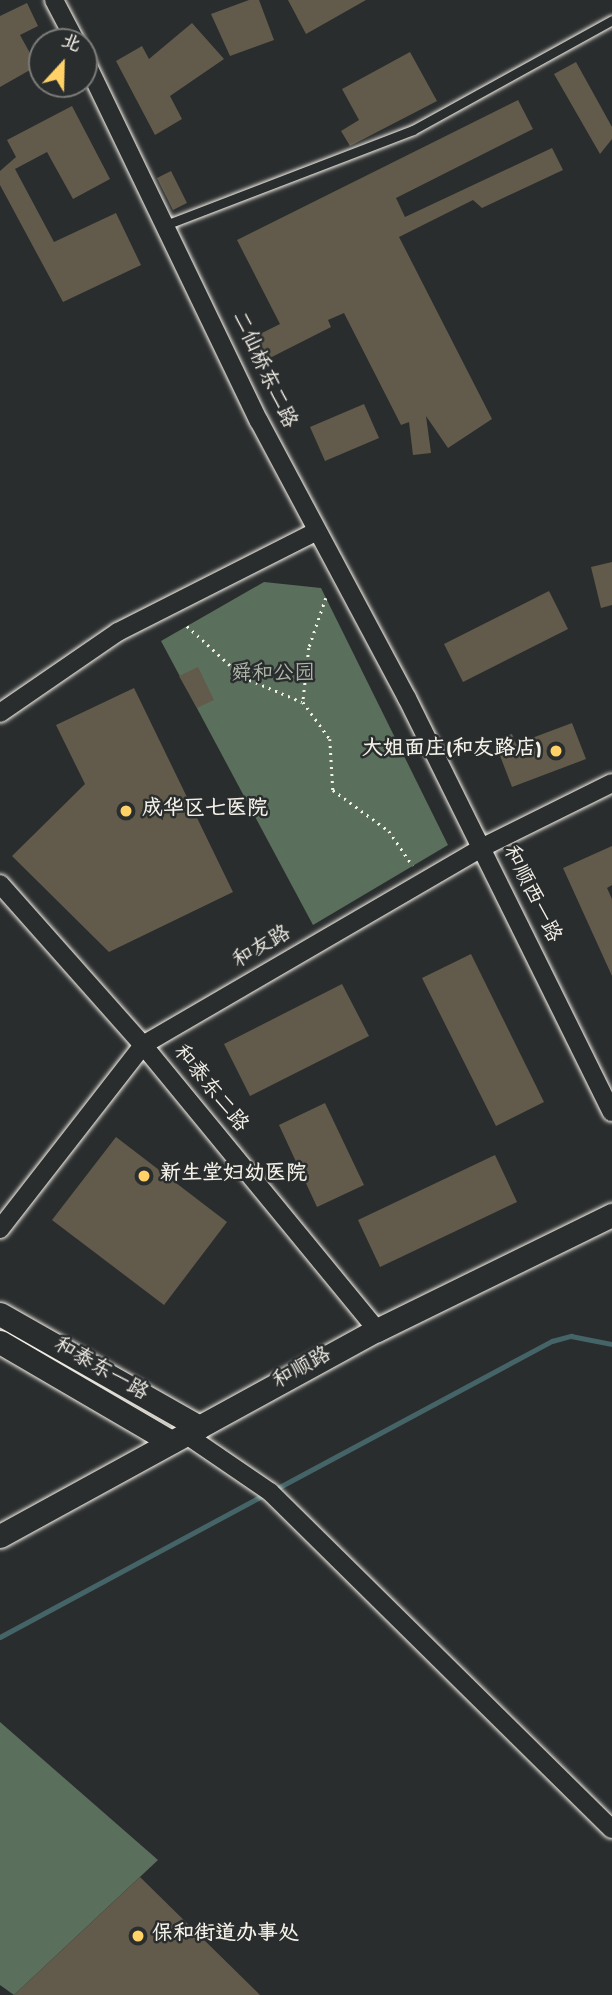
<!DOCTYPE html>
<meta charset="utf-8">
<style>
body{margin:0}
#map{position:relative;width:612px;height:1995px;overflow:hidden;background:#2a2d2e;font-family:"Gochi Hand","LXGW WenKai TC",sans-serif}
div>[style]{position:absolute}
.green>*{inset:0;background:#5a705c}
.stream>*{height:4.5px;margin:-2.25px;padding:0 2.25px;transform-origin:2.25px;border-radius:2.25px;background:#456467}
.building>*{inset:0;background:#625b4b}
.path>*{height:2.5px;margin-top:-1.25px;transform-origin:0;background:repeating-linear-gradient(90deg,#f4f1e8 0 2px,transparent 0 7px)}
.roads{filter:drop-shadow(0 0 2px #f4f1e8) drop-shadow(0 0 2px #f4f1e8)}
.service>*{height:9px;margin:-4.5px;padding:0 4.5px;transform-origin:4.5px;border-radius:4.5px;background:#2a2d2e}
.minor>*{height:18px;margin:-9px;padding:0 9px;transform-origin:9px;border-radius:9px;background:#2a2d2e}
.tertiary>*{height:23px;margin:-11.5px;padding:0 11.5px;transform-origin:11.5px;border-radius:11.5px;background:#2a2d2e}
.dots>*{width:19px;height:19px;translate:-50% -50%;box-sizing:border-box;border:4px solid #2a2d2e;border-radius:50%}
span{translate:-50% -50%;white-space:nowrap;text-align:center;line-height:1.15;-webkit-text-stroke:5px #2a2d2e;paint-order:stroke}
.street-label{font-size:21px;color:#f4f1e8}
.park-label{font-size:21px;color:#afb7a9}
.poi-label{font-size:21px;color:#f4f1e8;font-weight:700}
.right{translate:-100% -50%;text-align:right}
.left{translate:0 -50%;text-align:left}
.north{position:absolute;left:28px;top:28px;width:70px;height:70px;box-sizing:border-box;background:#2a2d2e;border:2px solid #7b7b78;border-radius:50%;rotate:22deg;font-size:19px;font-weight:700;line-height:28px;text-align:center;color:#f4f1e8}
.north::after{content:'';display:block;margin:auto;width:24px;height:32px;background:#ffd166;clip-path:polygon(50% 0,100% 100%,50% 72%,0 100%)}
</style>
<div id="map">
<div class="green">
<div style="clip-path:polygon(264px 582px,321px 588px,448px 845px,313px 925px,161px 641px)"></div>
<div style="clip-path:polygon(0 1722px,158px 1860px,14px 1995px,0 1985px)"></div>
</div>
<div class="stream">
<div style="left:274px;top:1490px;width:315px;rotate:-28.2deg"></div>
<div style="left:552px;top:1341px;width:20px;rotate:-15deg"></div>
<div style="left:571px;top:1336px;width:42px;rotate:11deg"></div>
<div style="left:0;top:1637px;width:302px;rotate:-28.3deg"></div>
</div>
<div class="building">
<div style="clip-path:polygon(249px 0,259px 0,274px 40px,230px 56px,211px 14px)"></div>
<div style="clip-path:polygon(288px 0,366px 0,306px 34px)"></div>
<div style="clip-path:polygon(27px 3px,38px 26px,20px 35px,37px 66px,0 87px,0 16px)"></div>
<div style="clip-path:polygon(192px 23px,224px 59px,170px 96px,182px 119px,155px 135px,116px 61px,142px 46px,149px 59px)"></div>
<div style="clip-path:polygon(410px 52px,437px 101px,350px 146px,341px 131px,359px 120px,342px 89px)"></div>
<div style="clip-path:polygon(576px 62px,612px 127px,612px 139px,600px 154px,554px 74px)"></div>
<div style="clip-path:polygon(518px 100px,533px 129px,396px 198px,405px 217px,552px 148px,563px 170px,482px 208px,473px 200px,399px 237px,492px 419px,448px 448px,426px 416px,431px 453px,413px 455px,409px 422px,401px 425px,344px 313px,328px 320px,331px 327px,258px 364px,246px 341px,280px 324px,237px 240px)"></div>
<div style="clip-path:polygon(72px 106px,110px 179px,73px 199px,47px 152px,15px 169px,54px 242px,116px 213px,141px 265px,63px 302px,0 185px,0 171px,16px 157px,7px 140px)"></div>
<div style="clip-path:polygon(171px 171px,187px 203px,173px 210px,157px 178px)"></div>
<div style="clip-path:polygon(364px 404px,379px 438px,325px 461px,310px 427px)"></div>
<div style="clip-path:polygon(612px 562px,612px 605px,601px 608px,591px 567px)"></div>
<div style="clip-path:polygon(549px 591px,568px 629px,463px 682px,444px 644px)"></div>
<div style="clip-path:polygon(198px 667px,214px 700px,197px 708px,179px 676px)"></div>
<div style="clip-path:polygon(134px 688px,233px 892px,109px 952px,12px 856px,85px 784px,56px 725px)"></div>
<div style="clip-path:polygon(572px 723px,586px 759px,512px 787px,494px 740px,512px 734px,516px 744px)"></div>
<div style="clip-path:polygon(612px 846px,612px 885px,607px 888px,612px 899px,612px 976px,563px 868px)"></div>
<div style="clip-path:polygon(471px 954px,544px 1102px,496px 1126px,422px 978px)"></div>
<div style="clip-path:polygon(342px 984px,369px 1036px,250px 1096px,224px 1044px)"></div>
<div style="clip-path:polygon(325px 1103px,364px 1185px,317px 1207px,279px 1125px)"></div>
<div style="clip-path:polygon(116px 1137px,227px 1222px,164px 1305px,52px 1220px)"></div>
<div style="clip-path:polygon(495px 1155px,517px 1202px,380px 1267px,358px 1220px)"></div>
<div style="clip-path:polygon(140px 1877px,260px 1995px,14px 1995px)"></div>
</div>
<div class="path">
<div style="left:326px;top:598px;width:53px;rotate:108.8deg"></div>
<div style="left:309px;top:648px;width:54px;rotate:96.3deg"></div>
<div style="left:303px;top:702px;width:46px;rotate:53.9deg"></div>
<div style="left:330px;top:739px;width:51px;rotate:86.6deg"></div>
<div style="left:333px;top:790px;width:69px;rotate:36.2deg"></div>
<div style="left:389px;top:831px;width:42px;rotate:55.6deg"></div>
<div style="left:187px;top:626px;width:76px;rotate:42.3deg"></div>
<div style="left:243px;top:677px;width:64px;rotate:23deg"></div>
</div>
<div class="roads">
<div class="service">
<div style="left:168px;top:224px;width:262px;rotate:-21deg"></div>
<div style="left:413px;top:130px;width:227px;rotate:-28.9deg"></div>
</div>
<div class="minor">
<div style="left:54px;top:0;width:47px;rotate:62.4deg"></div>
<div style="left:84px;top:58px;width:403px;rotate:64.3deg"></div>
<div style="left:259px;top:421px;width:314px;rotate:61.9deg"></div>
<div style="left:407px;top:698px;width:462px;rotate:63.7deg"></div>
<div style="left:0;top:713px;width:143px;rotate:-34.5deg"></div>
<div style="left:118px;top:632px;width:221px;rotate:-26.9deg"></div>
<div style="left:0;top:884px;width:215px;rotate:48.4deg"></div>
<div style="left:143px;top:1045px;width:369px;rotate:50.6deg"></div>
<div style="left:0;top:1229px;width:233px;rotate:-52.1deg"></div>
<div style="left:143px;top:1045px;width:391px;rotate:-30.2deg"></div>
<div style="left:481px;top:848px;width:146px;rotate:-26.4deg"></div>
<div style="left:185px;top:1434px;width:103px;rotate:34.3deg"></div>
<div style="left:270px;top:1492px;width:480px;rotate:44.6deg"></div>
</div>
<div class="tertiary">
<div style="left:0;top:1314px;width:229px;rotate:29.6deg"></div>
<div style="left:0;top:1342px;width:198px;rotate:30.3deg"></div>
<div style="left:0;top:1536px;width:430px;rotate:-28.7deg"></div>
<div style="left:377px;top:1330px;width:262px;rotate:-26.1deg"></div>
</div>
</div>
<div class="dots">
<div style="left:556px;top:751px;background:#ffd166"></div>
<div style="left:126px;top:811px;background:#ffd166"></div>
<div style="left:144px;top:1176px;background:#ffd166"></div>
<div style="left:138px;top:1936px;background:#ffd166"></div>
</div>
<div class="street-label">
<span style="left:262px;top:371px;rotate:65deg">二仙桥东二路</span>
<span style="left:530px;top:895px;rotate:64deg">和顺西一路</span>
<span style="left:263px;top:949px;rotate:-30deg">和友路</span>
<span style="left:209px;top:1090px;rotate:51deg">和泰东二路</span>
<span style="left:303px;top:1370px;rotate:-29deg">和顺路</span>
<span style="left:100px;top:1371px;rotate:30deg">和泰东一路</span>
</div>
<div class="park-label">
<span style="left:273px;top:676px">舜和公园</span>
</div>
<div class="poi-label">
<span class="right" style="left:542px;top:751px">大姐面庄(和友路店)</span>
<span class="left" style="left:142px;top:811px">成华区七医院</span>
<span class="left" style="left:160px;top:1176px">新生堂妇幼医院</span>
<span class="left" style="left:152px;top:1936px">保和街道办事处</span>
</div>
<div class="north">北</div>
</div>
